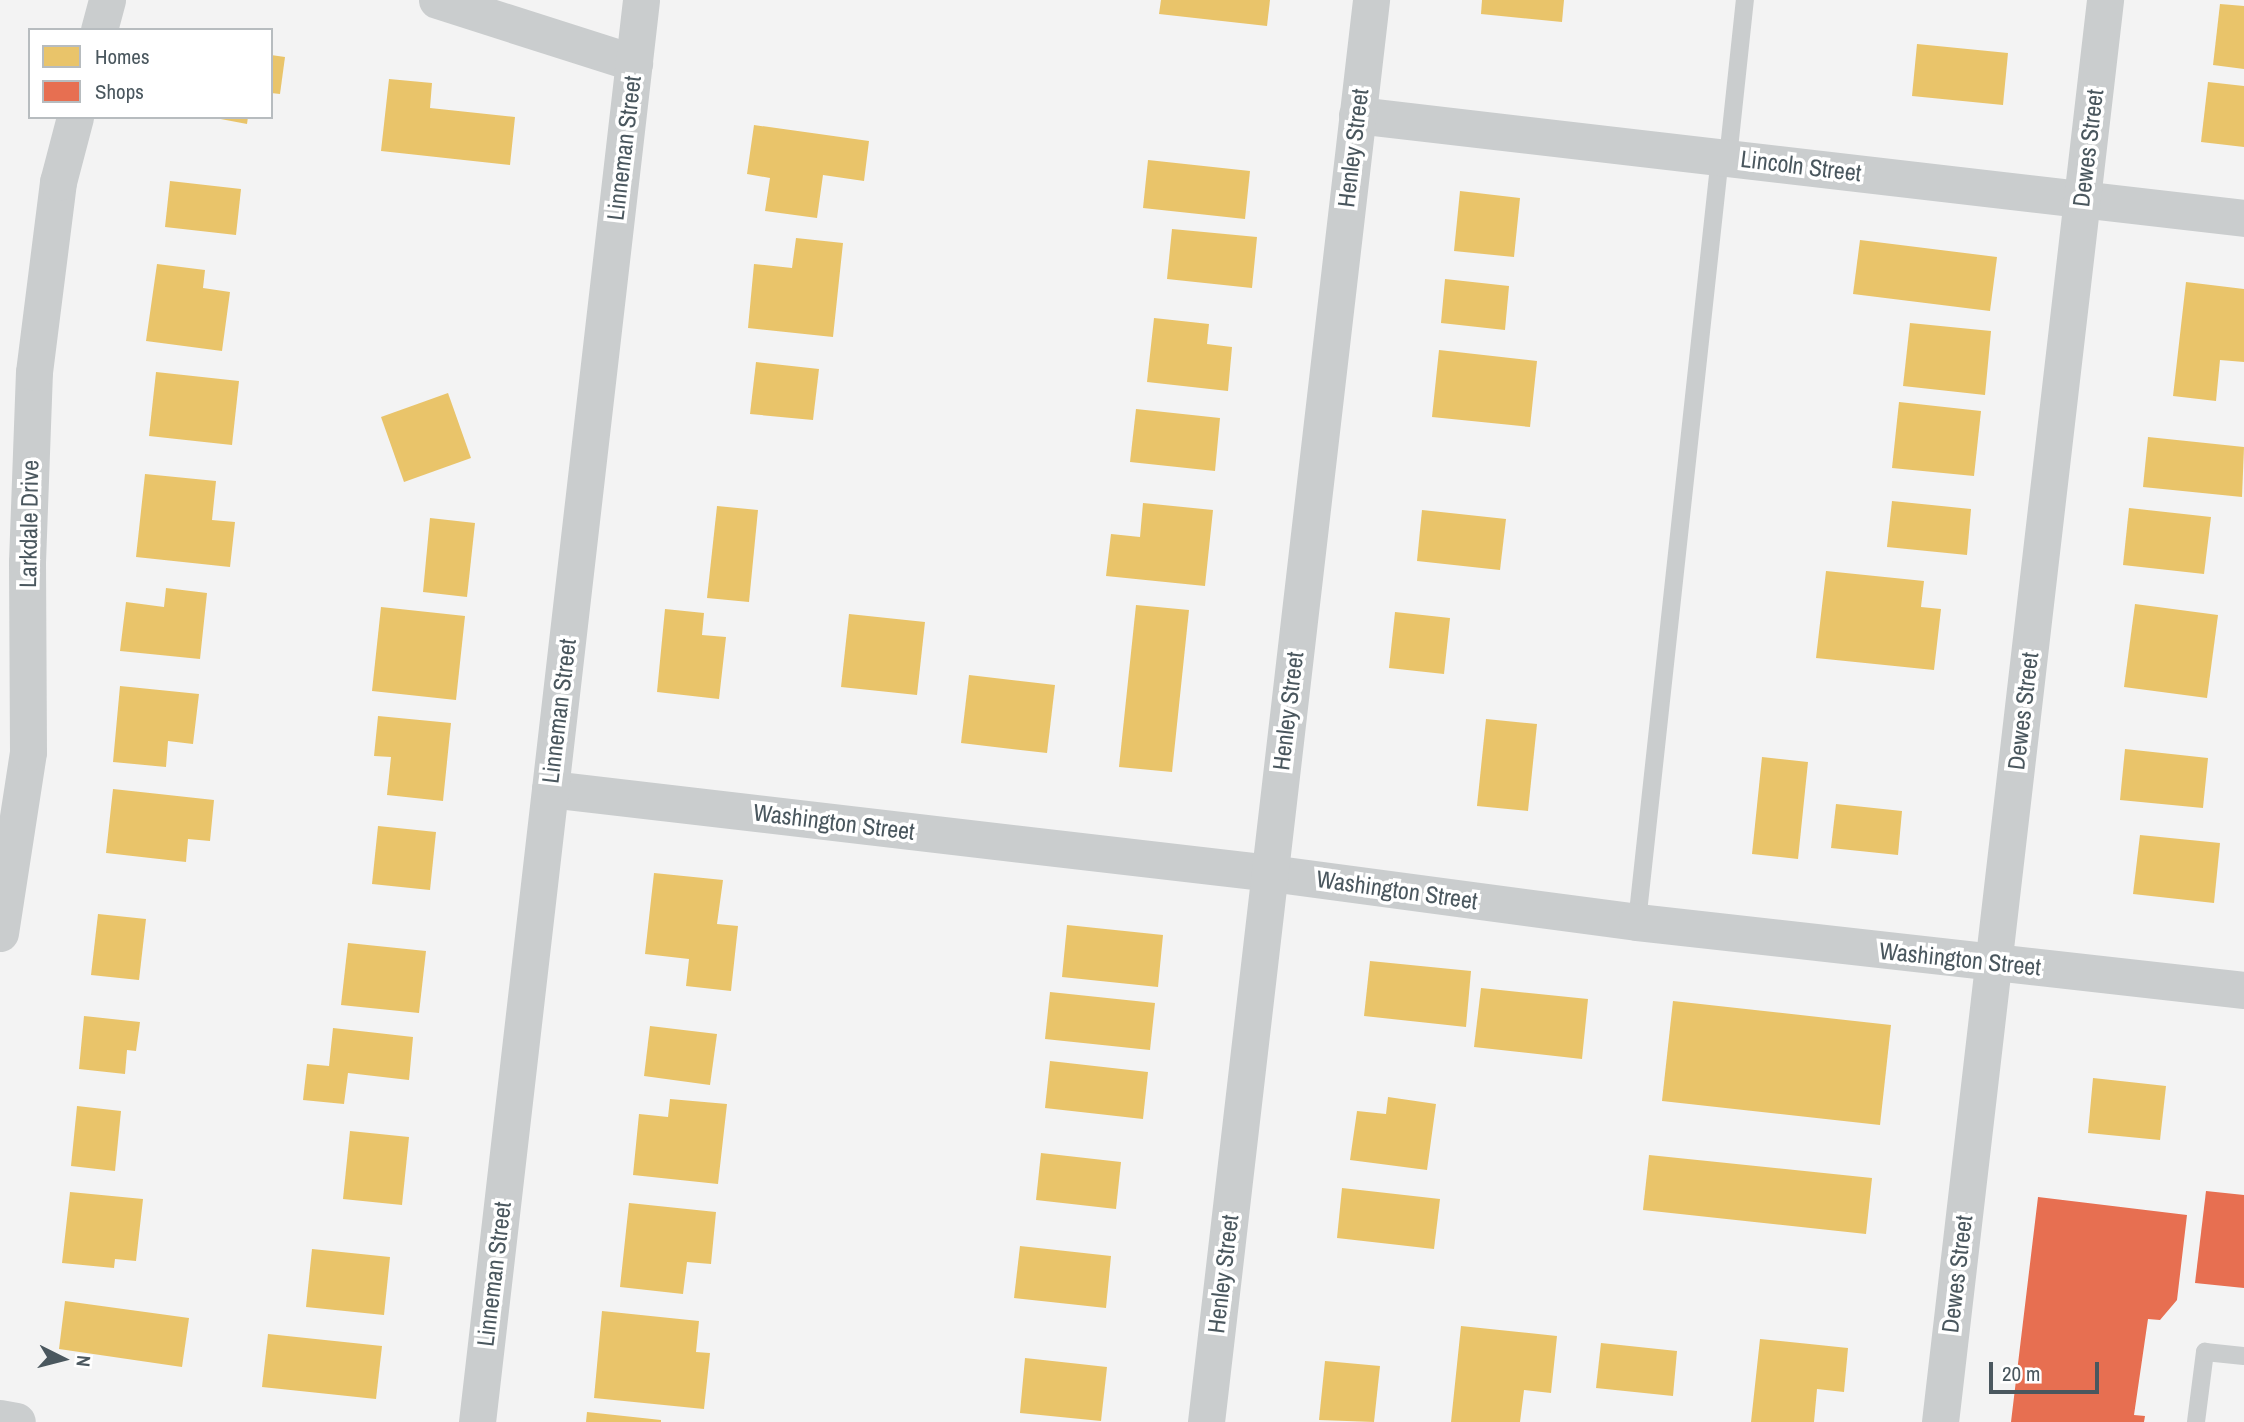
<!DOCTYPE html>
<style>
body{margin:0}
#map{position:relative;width:2244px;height:1422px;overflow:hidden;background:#f3f3f3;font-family:"Archivo Narrow",sans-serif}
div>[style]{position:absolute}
.homes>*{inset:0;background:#e9c46a}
.shops>*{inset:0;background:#e76f51}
.lane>*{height:18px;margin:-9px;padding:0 9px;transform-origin:9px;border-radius:9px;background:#cacdce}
.street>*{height:37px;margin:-18.5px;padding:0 18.5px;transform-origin:18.5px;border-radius:18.5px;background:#cacdce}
.secondary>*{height:38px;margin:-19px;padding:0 19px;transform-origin:19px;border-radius:19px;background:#cbcecf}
span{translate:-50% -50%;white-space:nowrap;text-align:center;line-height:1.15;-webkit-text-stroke:7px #fff;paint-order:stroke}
.street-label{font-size:24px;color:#4a575e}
.legend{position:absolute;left:28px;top:28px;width:245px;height:91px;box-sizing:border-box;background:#fff;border:2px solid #b7bcbf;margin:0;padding:9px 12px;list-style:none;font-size:21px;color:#4a575e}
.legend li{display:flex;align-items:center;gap:14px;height:35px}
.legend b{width:35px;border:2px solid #b7bcbf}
.north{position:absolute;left:28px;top:1324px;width:70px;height:70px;-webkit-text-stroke:5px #fff;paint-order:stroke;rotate:96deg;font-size:19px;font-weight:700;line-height:28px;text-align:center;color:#4a575e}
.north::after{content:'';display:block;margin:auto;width:24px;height:32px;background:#4a575e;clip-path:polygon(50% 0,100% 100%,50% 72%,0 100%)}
.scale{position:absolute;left:1989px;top:1362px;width:110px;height:32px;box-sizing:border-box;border:4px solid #4a575e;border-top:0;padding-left:9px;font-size:21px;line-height:24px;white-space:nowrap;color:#4a575e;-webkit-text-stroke:5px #fff;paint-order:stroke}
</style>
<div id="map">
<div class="homes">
<div style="clip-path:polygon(1161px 0,1270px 0,1267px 26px,1159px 14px)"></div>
<div style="clip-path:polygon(1482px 0,1564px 0,1562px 22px,1481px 14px)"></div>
<div style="clip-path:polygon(2220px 4px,2244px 6px,2244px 69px,2213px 65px)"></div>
<div style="clip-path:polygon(1917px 44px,2008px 53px,2003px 105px,1912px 96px)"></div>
<div style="clip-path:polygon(271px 55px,285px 57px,280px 94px,271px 93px)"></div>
<div style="clip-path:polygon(389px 79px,432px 83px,430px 108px,515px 117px,510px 165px,381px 151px)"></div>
<div style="clip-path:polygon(2208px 82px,2244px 86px,2244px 147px,2201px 142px)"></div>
<div style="clip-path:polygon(210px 117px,248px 117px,247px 124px)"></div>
<div style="clip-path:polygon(754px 125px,869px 141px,864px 181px,823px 175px,817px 218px,765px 211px,770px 178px,747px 174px)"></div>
<div style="clip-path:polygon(1148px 160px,1250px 171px,1245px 219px,1143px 208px)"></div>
<div style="clip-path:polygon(170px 181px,241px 189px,236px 235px,165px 227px)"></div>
<div style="clip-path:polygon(1460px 191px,1520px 198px,1514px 257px,1454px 251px)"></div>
<div style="clip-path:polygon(1172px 229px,1257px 237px,1252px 288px,1167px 279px)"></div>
<div style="clip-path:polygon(796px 238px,843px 243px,833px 337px,748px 328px,754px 264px,792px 268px)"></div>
<div style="clip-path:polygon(1860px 240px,1997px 257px,1990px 311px,1853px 294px)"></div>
<div style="clip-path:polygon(157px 264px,205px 270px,203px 288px,230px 292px,222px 351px,146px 341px)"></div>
<div style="clip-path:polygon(1445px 279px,1509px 286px,1505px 330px,1441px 323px)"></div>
<div style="clip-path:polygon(2186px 282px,2244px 289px,2244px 362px,2220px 360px,2216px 401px,2173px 396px)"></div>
<div style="clip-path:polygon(1154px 318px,1209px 324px,1207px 344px,1232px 347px,1228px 391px,1147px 382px)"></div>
<div style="clip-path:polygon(1910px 323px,1991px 331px,1985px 395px,1903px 386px)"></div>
<div style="clip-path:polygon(1439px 350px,1537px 361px,1530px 427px,1432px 417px)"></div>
<div style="clip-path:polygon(756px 362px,819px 369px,813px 420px,750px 414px)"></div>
<div style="clip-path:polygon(156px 372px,239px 381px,232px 445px,149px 436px)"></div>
<div style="clip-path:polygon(448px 393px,471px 458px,404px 482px,381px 417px)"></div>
<div style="clip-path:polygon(1899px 402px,1981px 411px,1974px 476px,1892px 468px)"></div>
<div style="clip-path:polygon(1136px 409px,1220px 418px,1215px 471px,1130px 462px)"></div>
<div style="clip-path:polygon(2148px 437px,2244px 447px,2242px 497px,2143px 487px)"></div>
<div style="clip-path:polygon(145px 474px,216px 481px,212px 520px,235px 522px,230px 567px,136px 557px)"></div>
<div style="clip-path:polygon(1892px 501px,1971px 509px,1967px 555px,1887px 547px)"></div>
<div style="clip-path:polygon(1143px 503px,1213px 510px,1205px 586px,1106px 576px,1111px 534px,1140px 537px)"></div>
<div style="clip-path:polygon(717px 506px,758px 510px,749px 602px,707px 598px)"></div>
<div style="clip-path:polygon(2129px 508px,2211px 517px,2204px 574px,2123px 565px)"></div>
<div style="clip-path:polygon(1422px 510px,1506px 519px,1500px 570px,1417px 561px)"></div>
<div style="clip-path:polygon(430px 518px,475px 523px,467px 597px,423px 592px)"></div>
<div style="clip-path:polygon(1826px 571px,1924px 581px,1921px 607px,1941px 609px,1934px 670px,1816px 658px)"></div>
<div style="clip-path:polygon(166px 588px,207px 593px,200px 659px,120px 651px,126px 602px,164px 607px)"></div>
<div style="clip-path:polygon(2135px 604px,2218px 615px,2207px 698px,2124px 687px)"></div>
<div style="clip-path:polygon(1136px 605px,1189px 610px,1172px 772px,1119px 767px)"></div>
<div style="clip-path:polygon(381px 607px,465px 616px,456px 700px,372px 691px)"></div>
<div style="clip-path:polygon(665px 609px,704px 613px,702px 635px,726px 637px,719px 699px,657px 692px)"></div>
<div style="clip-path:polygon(1395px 612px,1450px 618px,1444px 674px,1389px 668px)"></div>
<div style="clip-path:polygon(849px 614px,925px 622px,917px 695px,841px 687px)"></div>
<div style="clip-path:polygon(969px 675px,1055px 685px,1047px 753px,961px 743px)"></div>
<div style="clip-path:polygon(120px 686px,199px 694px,193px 744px,168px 741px,166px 767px,113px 762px)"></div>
<div style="clip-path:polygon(378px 716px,451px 723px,443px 801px,387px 795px,391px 757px,374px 756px)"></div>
<div style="clip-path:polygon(1486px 719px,1537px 724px,1528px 811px,1477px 806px)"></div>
<div style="clip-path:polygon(2125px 749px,2208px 758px,2203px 808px,2120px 800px)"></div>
<div style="clip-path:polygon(1762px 757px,1808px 762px,1798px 859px,1752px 854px)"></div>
<div style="clip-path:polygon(113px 789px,214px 800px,210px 841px,188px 839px,186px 862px,106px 853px)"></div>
<div style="clip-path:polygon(1836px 804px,1902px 811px,1898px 855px,1831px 848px)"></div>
<div style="clip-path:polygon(378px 826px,436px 832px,430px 890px,372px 884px)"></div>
<div style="clip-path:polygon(2140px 835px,2220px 843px,2214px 903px,2133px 894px)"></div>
<div style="clip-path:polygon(654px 873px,723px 880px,717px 924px,738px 926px,731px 991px,686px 986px,689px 959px,645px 954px)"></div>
<div style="clip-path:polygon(98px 914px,146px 919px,139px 980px,91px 975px)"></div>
<div style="clip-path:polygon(1067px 925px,1163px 935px,1158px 987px,1062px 977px)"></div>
<div style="clip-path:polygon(348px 943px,426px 951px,419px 1013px,341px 1005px)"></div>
<div style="clip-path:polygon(1370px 961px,1471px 971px,1466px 1027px,1364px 1016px)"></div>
<div style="clip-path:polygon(1481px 988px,1588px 999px,1582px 1059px,1474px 1047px)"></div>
<div style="clip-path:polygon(1050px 992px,1155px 1003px,1150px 1050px,1045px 1039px)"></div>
<div style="clip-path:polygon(1673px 1001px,1891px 1025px,1880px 1125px,1662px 1101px)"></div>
<div style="clip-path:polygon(84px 1016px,140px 1022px,136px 1051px,127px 1050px,125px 1074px,79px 1069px)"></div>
<div style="clip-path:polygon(650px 1026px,717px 1034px,710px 1085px,644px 1076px)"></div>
<div style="clip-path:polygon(333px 1028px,413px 1037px,409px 1080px,348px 1073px,344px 1104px,303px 1100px,307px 1064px,329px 1066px)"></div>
<div style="clip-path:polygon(1050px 1061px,1148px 1072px,1143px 1119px,1045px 1108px)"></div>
<div style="clip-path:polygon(2093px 1078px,2166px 1086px,2160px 1140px,2088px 1133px)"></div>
<div style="clip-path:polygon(1388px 1097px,1436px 1104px,1427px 1170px,1350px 1160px,1357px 1111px,1386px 1114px)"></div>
<div style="clip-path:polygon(670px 1099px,727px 1104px,718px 1184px,633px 1175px,639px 1114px,668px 1117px)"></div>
<div style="clip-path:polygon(77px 1106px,121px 1111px,115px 1171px,71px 1166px)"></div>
<div style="clip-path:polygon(350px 1131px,409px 1137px,402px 1205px,343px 1199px)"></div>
<div style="clip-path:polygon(1041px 1153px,1121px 1162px,1116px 1209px,1036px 1200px)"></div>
<div style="clip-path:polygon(1649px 1155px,1872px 1178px,1866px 1234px,1643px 1210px)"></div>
<div style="clip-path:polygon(1342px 1188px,1440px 1199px,1434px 1249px,1337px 1238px)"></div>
<div style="clip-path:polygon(70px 1192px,143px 1199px,136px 1261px,115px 1259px,114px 1268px,62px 1263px)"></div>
<div style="clip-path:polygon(629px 1203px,716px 1212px,711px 1264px,687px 1262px,683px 1294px,620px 1287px)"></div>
<div style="clip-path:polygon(1020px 1246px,1111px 1256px,1106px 1308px,1014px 1298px)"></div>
<div style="clip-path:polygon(312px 1249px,390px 1257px,384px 1315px,306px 1307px)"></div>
<div style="clip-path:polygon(65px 1301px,189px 1318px,182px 1367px,59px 1349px)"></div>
<div style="clip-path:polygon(602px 1311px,699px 1321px,696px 1352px,710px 1353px,704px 1409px,594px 1398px)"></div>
<div style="clip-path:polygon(1461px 1326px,1557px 1336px,1551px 1393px,1524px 1390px,1520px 1422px,1451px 1422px)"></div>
<div style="clip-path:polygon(268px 1334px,382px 1346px,376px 1399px,262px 1387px)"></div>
<div style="clip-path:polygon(1760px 1339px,1848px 1348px,1844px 1392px,1817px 1389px,1814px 1422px,1751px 1422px)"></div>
<div style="clip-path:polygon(1601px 1343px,1677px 1351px,1673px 1396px,1596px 1388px)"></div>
<div style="clip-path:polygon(1025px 1358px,1107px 1367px,1101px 1421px,1020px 1413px)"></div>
<div style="clip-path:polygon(1325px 1361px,1380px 1366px,1374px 1422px,1319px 1420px)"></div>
<div style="clip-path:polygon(587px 1412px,661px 1420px,661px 1422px,586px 1422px)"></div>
</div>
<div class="shops">
<div style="clip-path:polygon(2206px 1191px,2244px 1195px,2244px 1288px,2195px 1283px)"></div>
<div style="clip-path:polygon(2038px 1197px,2187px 1215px,2177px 1300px,2160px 1320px,2148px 1319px,2134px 1415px,2145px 1416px,2144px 1422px,2011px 1422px)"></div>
</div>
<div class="lane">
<div style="left:1728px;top:158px;width:159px;rotate:-83.9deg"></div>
<div style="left:1637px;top:922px;width:769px;rotate:-83.81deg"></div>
<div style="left:2196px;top:1422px;width:71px;rotate:-82.7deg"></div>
<div style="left:2205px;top:1352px;width:39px;rotate:6deg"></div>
</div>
<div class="street">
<div style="left:437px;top:0;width:207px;rotate:17.7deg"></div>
<div style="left:99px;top:30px;width:31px;rotate:-75deg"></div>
<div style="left:1357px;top:115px;width:893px;rotate:6.62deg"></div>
<div style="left:550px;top:789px;width:725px;rotate:6.65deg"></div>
<div style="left:1270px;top:873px;width:370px;rotate:7.6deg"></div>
<div style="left:1637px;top:922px;width:611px;rotate:6.39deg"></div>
<div style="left:0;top:933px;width:183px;rotate:-81.2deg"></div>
<div style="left:28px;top:752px;width:190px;rotate:-90.3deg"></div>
<div style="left:27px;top:562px;width:190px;rotate:-87.9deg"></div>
<div style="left:34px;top:372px;width:192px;rotate:-82.8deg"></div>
<div style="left:58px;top:182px;width:67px;rotate:-75.3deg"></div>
<div style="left:477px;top:1422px;width:1431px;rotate:-83.42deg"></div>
<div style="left:1206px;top:1422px;width:1432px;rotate:-83.38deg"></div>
<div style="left:1940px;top:1422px;width:1432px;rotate:-83.38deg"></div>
</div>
<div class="secondary">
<div style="left:0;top:1419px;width:17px;rotate:10deg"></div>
</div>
<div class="street-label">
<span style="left:624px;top:148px;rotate:-83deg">Linneman Street</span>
<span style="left:1353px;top:148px;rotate:-83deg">Henley Street</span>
<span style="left:2088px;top:148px;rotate:-83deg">Dewes Street</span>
<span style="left:1801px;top:166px;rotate:7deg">Lincoln Street</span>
<span style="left:29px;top:524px;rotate:-89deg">Larkdale Drive</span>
<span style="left:559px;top:711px;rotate:-83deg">Linneman Street</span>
<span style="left:1288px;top:711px;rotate:-83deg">Henley Street</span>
<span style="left:2023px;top:711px;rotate:-83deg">Dewes Street</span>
<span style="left:834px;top:822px;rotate:7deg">Washington Street</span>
<span style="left:1397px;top:890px;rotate:8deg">Washington Street</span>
<span style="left:1960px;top:959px;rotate:6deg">Washington Street</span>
<span style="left:494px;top:1274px;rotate:-83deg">Linneman Street</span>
<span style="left:1223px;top:1274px;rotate:-83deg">Henley Street</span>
<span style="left:1957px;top:1274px;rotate:-83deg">Dewes Street</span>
</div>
<ul class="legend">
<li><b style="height:19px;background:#e9c46a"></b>Homes</li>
<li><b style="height:19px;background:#e76f51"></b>Shops</li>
</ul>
<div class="north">N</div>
<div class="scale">20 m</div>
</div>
